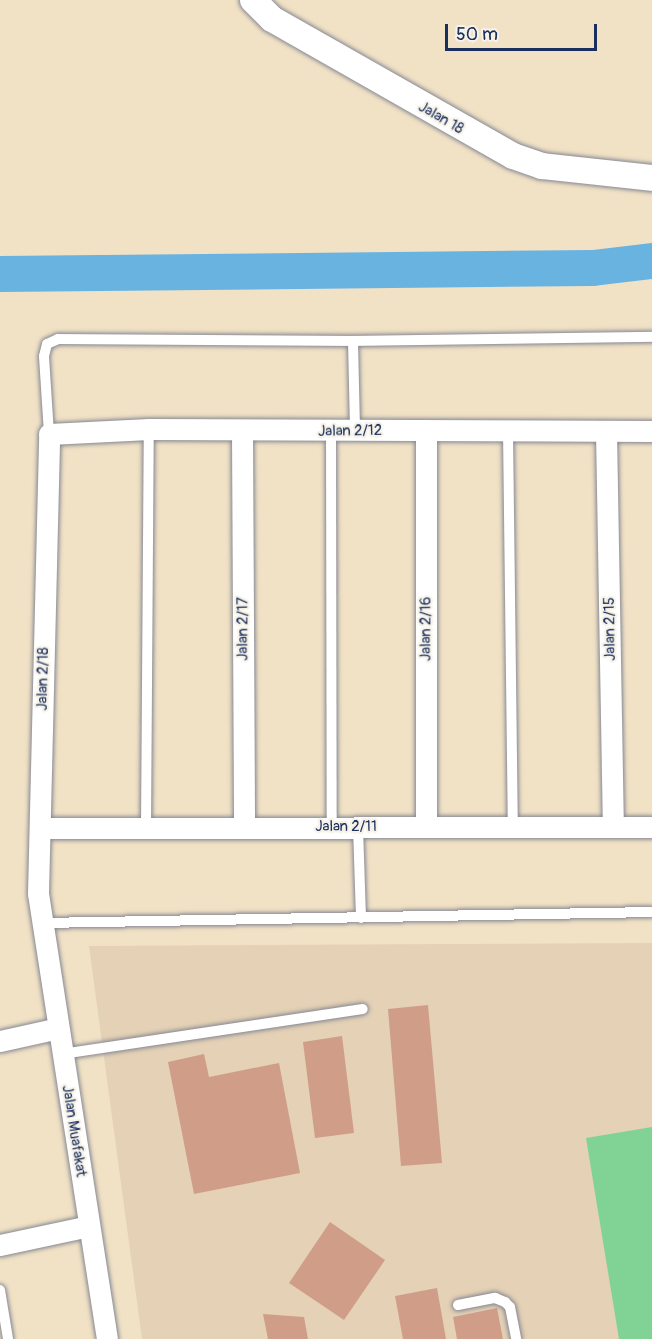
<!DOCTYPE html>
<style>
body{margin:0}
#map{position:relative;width:652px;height:1339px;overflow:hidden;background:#f1e2c6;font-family:Pangolin,sans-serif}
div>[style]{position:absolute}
.built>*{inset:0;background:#e4d1b6}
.green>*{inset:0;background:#81d395}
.river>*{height:36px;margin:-18px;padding:0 18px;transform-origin:18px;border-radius:18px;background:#69b3e1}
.building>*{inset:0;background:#d09e88}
.roads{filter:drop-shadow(0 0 2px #868892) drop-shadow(0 0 2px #868892)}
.service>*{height:10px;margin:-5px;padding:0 5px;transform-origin:5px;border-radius:5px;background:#fff}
.minor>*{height:21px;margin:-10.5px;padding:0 10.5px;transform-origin:10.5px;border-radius:10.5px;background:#fff}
.tertiary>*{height:26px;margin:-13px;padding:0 13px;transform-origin:13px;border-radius:13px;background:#fff}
span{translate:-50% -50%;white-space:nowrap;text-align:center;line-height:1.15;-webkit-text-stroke:4.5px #f7f3e8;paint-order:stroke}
.street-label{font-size:15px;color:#1b2f5e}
.scale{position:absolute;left:445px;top:24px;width:152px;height:27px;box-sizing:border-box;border:3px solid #1b2f5e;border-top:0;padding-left:8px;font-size:18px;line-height:21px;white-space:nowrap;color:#1b2f5e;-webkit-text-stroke:4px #f7f3e8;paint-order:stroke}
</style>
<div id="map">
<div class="built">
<div style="clip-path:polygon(652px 943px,652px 1339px,142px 1339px,89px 946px)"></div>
</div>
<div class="green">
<div style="clip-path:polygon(652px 1127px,652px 1339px,619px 1339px,586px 1138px)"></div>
</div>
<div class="river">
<div style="left:0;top:274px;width:593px;rotate:-0.58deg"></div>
<div style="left:593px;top:268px;width:59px;rotate:-6.8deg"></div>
</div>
<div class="building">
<div style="clip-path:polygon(428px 1005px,442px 1163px,401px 1166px,388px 1009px)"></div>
<div style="clip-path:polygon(342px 1036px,354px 1133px,315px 1138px,303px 1042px)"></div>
<div style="clip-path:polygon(204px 1054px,209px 1077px,279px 1063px,300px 1173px,194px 1194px,168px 1062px)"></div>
<div style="clip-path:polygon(330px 1222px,385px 1260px,344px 1320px,289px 1283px)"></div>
<div style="clip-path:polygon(437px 1288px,446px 1339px,403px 1339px,395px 1296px)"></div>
<div style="clip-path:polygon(497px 1308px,503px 1339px,457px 1339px,453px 1317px)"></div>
<div style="clip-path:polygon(263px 1314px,304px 1317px,308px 1339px,268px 1339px)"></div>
</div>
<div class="roads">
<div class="service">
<div style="left:353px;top:341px;width:299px;rotate:-0.8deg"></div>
<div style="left:331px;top:431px;width:397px;rotate:89.9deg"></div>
<div style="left:508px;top:431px;width:396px;rotate:89.3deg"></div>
<div style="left:49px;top:434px;width:78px;rotate:-93.7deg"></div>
<div style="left:44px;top:356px;width:12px;rotate:-76deg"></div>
<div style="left:47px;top:344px;width:12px;rotate:-24deg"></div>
<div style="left:58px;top:339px;width:295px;rotate:0.4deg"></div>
<div style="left:353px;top:341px;width:89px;rotate:88.7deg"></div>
<div style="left:358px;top:827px;width:91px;rotate:88.1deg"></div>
<div style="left:146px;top:828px;width:399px;rotate:-89.6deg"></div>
<div style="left:42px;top:923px;width:610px;rotate:-1.03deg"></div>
<div style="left:62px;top:1054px;width:304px;rotate:-8.5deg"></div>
<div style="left:0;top:1290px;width:50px;rotate:80.7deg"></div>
<div style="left:458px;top:1305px;width:38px;rotate:-11deg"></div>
<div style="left:495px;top:1298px;width:11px;rotate:22deg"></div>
<div style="left:505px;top:1302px;width:7px;rotate:45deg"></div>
<div style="left:510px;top:1307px;width:33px;rotate:79deg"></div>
</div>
<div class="minor">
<div style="left:242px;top:431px;width:397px;rotate:89.7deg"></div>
<div style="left:606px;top:431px;width:396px;rotate:89deg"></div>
<div style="left:426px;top:827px;width:397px;rotate:-90deg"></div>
<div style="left:40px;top:828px;width:612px;rotate:-0.09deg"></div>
<div style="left:0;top:1041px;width:59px;rotate:-12.6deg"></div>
<div style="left:0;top:1245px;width:91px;rotate:-12.1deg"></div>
<div style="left:107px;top:1339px;width:451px;rotate:-98.8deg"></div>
<div style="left:38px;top:893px;width:459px;rotate:-88.6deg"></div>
<div style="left:49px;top:434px;width:100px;rotate:-2.9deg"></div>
<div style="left:149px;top:429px;width:503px;rotate:0.23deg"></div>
</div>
<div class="tertiary">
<div style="left:253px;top:0;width:27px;rotate:45deg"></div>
<div style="left:272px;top:19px;width:277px;rotate:29.6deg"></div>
<div style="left:513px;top:156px;width:31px;rotate:19deg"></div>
<div style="left:542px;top:166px;width:111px;rotate:6.2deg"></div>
</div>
</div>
<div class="street-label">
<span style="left:441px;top:118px;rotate:30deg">Jalan 18</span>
<span style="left:350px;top:431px;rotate:-1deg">Jalan 2/12</span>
<span style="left:243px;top:629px;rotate:-90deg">Jalan 2/17</span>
<span style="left:426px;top:629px;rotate:-90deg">Jalan 2/16</span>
<span style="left:610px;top:629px;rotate:-91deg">Jalan 2/15</span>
<span style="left:43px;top:679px;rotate:-89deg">Jalan 2/18</span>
<span style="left:346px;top:827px">Jalan 2/11</span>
<span style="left:74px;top:1131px;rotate:81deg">Jalan Muafakat</span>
</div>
<div class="scale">50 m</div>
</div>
